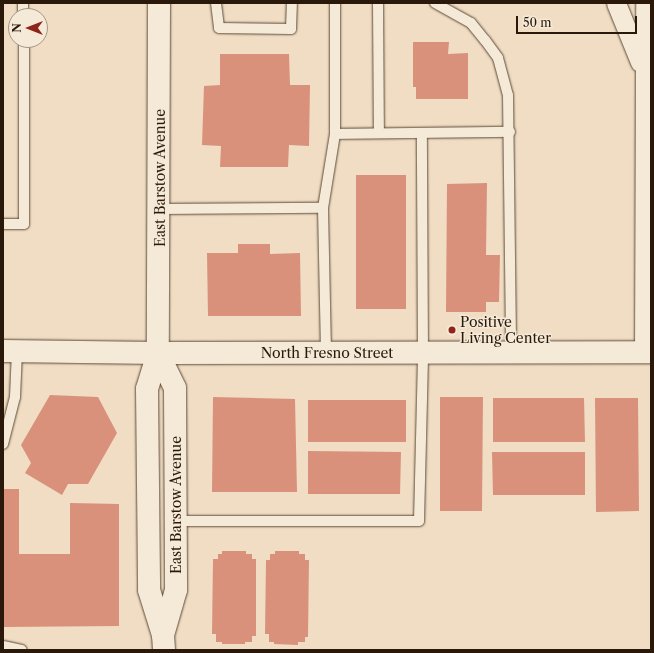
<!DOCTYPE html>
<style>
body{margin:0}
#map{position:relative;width:654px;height:653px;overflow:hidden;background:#f0ddc3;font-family:"Libre Caslon Text",serif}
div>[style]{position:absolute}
.building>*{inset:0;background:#d9917b}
.roads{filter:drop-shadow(0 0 1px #5c4a38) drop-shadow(0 0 1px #5c4a38)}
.service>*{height:10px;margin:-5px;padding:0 5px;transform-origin:5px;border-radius:5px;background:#f5e9d8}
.minor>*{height:19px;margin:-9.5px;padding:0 9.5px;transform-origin:9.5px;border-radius:9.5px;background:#f5e9d8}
.secondary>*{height:22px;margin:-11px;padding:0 11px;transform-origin:11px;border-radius:11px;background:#f5e9d8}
.dots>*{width:11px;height:11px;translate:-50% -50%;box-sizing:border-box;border:2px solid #f5e9d8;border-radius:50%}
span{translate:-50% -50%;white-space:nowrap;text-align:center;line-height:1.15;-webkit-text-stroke:3px #f5e9d8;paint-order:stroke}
.street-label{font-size:14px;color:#2a190a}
.poi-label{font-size:14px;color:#2a190a}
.left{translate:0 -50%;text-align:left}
.frame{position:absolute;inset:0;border:4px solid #2a190a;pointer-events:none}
.north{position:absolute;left:8px;top:8px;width:40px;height:40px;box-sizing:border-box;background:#f5e9d8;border:1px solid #a49686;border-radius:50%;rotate:270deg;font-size:11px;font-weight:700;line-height:16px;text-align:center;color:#2a190a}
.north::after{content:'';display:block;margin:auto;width:14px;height:18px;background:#8f2418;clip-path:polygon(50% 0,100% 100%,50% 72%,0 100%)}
.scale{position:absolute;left:516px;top:16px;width:121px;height:18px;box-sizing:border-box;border:2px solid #2a190a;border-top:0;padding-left:5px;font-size:12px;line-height:14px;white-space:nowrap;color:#2a190a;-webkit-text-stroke:3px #f5e9d8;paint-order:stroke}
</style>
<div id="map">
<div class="building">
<div style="clip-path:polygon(413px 42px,449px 42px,448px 54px,468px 53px,468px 99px,416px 99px,416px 87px,413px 87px)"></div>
<div style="clip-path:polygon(220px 54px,289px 54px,290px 85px,310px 85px,309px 146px,289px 145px,288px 167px,220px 167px,221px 146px,202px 145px,204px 86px,220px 85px)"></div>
<div style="clip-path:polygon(356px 175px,406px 175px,406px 309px,356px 309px)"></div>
<div style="clip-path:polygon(487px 183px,486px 255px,500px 255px,499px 302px,486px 302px,486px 312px,446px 312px,447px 184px)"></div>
<div style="clip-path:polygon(238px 244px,270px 244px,270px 254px,300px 253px,301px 316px,208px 316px,207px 253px,238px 253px)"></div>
<div style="clip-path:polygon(50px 395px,98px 397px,117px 433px,88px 484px,68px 484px,62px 495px,25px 473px,31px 463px,21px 445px)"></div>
<div style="clip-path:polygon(213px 397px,295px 399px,297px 492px,212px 492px)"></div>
<div style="clip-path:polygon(440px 397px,483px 397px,482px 511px,440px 511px)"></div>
<div style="clip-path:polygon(493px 398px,584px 398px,585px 442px,493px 442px)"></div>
<div style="clip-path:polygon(595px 398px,638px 398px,639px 511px,596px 512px)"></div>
<div style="clip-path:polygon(308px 400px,406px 400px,406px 442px,308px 442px)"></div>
<div style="clip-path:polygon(308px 451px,401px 452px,400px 494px,308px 494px)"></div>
<div style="clip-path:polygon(492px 452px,585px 452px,585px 495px,493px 495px)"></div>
<div style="clip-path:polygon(3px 489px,19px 489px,19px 554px,70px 554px,70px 503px,119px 504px,119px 626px,3px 627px)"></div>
<div style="clip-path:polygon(222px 551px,246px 551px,246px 554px,252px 554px,252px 559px,256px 559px,256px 636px,252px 636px,252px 642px,245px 642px,245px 644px,222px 644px,222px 642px,216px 642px,216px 634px,212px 634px,213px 559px,218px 559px,218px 554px,222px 554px)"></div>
<div style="clip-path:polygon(275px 551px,299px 551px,299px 554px,305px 554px,305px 560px,309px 560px,308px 637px,305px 637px,305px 642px,298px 642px,298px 645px,274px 644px,274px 642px,269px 642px,269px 634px,265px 634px,266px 560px,270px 560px,270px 554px,275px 554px)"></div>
</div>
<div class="roads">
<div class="service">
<div style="left:23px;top:3px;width:13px;rotate:90deg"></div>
<div style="left:216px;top:3px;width:25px;rotate:83deg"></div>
<div style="left:219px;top:28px;width:72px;rotate:0.8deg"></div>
<div style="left:291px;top:29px;width:26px;rotate:-88deg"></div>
<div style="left:335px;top:3px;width:131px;rotate:90deg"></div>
<div style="left:335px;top:134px;width:175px;rotate:-0.7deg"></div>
<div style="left:378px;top:3px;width:130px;rotate:89.6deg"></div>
<div style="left:435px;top:3px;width:41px;rotate:29.1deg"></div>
<div style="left:471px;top:23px;width:22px;rotate:51deg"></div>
<div style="left:485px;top:40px;width:22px;rotate:54deg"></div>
<div style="left:498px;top:58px;width:38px;rotate:75deg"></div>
<div style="left:508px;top:95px;width:257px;rotate:89.3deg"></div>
<div style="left:160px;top:209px;width:163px;rotate:-0.4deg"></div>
<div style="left:3px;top:224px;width:21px"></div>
<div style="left:24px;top:224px;width:184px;rotate:-90deg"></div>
<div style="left:326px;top:352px;width:144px;rotate:-91.2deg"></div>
<div style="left:323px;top:208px;width:75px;rotate:-80.8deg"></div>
<div style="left:3px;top:444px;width:49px;rotate:-75.7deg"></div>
<div style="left:15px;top:397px;width:46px;rotate:-87.5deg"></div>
<div style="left:176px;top:521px;width:243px"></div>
<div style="left:419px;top:521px;width:168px;rotate:-88.6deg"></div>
<div style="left:423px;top:353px;width:220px;rotate:-90.3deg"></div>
<div style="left:3px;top:646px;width:19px;rotate:12deg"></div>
</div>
<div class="minor">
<div style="left:616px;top:3px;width:64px;rotate:67.9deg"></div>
<div style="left:644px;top:352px;width:349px;rotate:-89.8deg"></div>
</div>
<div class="secondary">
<div style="left:159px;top:3px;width:350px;rotate:90.2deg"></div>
<div style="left:158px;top:353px;width:38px;rotate:107deg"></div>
<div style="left:147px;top:389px;width:201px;rotate:89.4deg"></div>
<div style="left:149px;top:590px;width:47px;rotate:72.7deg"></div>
<div style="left:163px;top:635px;width:15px;rotate:86deg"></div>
<div style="left:3px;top:351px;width:155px;rotate:0.7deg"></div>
<div style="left:158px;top:353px;width:493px;rotate:-0.1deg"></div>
<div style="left:158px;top:353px;width:39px;rotate:64deg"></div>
<div style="left:175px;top:388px;width:202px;rotate:89.7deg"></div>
<div style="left:176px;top:590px;width:47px;rotate:106.1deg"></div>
</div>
</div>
<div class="dots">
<div style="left:452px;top:330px;background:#8f2418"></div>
</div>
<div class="street-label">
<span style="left:160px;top:178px;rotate:-90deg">East Barstow Avenue</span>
<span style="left:327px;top:353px">North Fresno Street</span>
<span style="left:176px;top:505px;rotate:-90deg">East Barstow Avenue</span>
</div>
<div class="poi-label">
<span class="left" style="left:460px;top:330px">Positive<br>Living Center</span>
</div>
<div class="frame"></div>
<div class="north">N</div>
<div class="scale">50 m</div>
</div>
